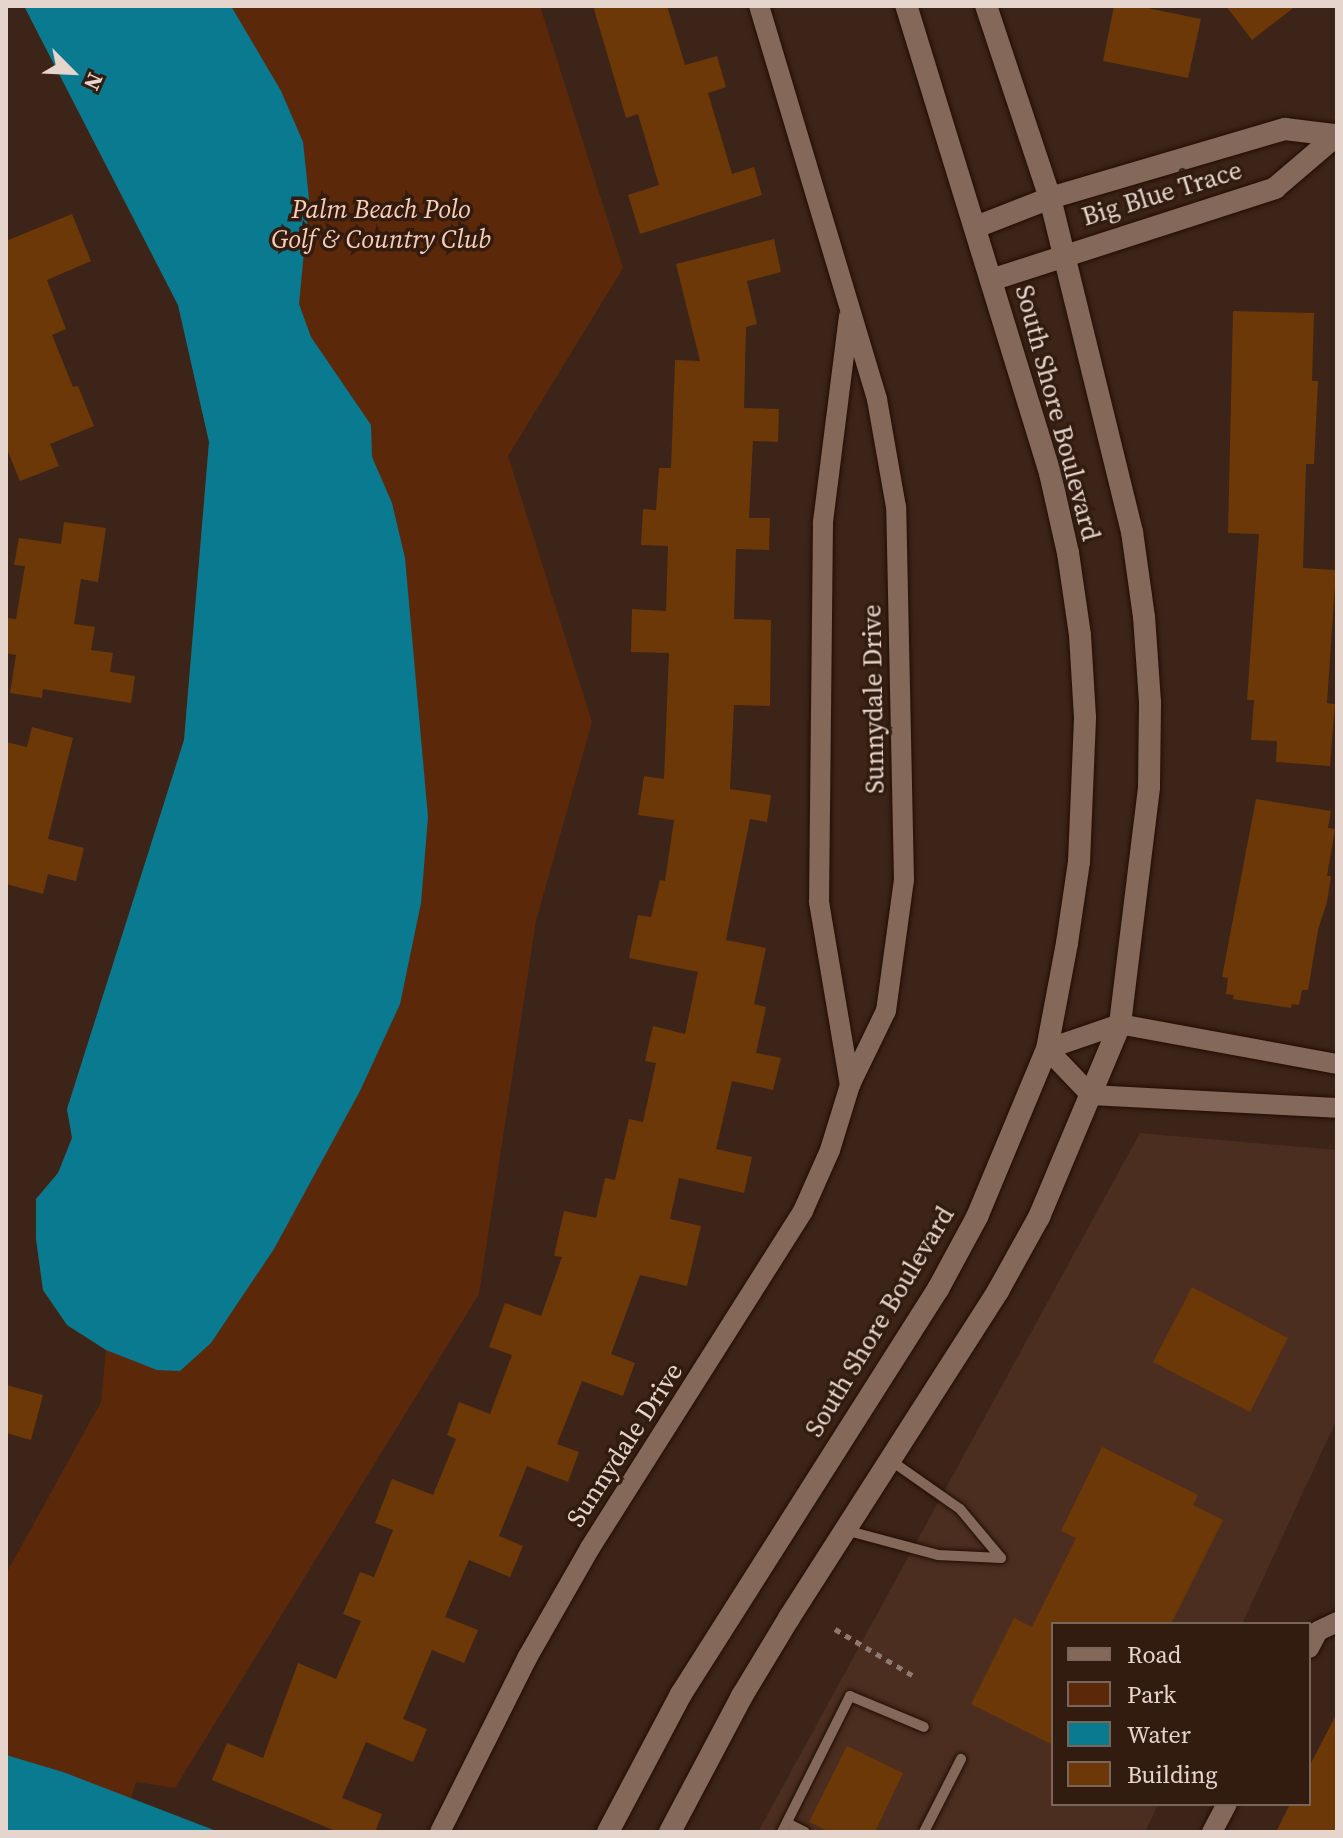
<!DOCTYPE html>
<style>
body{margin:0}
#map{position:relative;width:1343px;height:1838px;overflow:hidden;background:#3c2418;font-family:"Source Serif 4",serif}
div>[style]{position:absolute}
.built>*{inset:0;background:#4b2e1f}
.green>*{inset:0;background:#5b290a}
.water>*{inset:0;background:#0a7a90}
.building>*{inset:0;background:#6d3807}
.path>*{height:5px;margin-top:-2.5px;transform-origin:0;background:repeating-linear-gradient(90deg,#8e7a70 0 6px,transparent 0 12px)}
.roads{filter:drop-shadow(0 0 2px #220d03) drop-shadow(0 0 2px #220d03)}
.service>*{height:10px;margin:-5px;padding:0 5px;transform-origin:5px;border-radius:5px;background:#84685a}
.minor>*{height:20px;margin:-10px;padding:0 10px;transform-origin:10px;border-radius:10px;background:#84685a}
.tertiary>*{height:22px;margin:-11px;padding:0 11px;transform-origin:11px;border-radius:11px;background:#84685a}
span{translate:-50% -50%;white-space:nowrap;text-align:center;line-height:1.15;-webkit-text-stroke:7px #321b0f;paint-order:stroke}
.street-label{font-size:26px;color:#e5d5cd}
.park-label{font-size:26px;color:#faceb8;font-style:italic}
.frame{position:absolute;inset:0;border:8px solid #e5d5cd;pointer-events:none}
.legend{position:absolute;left:1051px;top:1622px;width:260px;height:184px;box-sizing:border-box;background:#321b0f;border:2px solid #7a655b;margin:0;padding:10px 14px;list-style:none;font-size:24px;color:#e5d5cd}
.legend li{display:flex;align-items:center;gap:16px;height:40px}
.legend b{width:40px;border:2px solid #7a655b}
.north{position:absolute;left:32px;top:32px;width:80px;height:80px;-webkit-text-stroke:6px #321b0f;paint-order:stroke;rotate:114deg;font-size:22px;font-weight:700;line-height:32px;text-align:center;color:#e5d5cd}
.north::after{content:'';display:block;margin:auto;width:28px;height:36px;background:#e5d5cd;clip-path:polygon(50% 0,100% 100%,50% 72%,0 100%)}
</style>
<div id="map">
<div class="built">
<div style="clip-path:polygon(1140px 1133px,1337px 1150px,1337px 1419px,1242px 1624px,1053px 1624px,1053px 1804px,1158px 1804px,1145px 1832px,758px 1832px)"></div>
</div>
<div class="green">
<div style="clip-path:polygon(24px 6px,540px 6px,623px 268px,508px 456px,592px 722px,536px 921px,479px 1294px,175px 1788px,136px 1782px,121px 1832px,6px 1832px,6px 1574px,101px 1402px,106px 1350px,67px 1325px,43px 1290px,36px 1239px,36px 1199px,58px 1173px,72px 1138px,67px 1109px,184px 740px,209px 442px,178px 305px)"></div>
</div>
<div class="water">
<div style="clip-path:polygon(24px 6px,231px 6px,281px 91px,303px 142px,309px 199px,299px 304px,311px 337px,371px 425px,372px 457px,392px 503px,405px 558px,428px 817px,421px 903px,400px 1004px,360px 1091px,274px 1249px,211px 1343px,180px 1371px,157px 1370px,106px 1350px,67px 1325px,43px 1290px,36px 1239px,36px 1199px,58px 1173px,72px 1138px,67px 1109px,184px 740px,209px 442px,178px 305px)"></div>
<div style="clip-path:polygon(6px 1755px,63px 1772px,219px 1832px,6px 1832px)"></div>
</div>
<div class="building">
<div style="clip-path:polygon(593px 6px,667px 6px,685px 65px,717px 56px,726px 87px,708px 93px,732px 174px,754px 167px,762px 195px,640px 234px,628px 195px,659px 185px,638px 114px,626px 118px)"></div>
<div style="clip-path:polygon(1114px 6px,1137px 6px,1201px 19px,1188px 78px,1103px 61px)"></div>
<div style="clip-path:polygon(1226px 6px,1296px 6px,1252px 40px)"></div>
<div style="clip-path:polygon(72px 214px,91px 261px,47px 280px,66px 329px,52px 335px,73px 387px,78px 386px,94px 426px,50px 444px,59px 466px,20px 481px,6px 447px,6px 241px)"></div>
<div style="clip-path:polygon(774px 239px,781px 272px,747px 281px,757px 324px,746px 327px,744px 408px,779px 409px,778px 442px,753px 441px,749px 518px,770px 518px,769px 550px,736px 549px,734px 619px,771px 620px,770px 706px,734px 705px,730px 789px,771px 795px,767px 822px,750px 819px,726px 940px,766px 948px,754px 1004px,766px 1007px,756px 1053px,781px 1058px,773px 1090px,732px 1081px,716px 1149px,752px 1157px,744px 1193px,679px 1178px,670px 1219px,701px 1226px,687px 1286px,640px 1275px,611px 1354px,635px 1363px,623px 1396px,582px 1381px,557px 1444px,579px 1452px,568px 1482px,527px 1466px,499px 1536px,523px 1546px,510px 1577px,469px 1560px,445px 1617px,478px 1630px,464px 1663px,432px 1650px,403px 1719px,427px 1729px,413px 1762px,366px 1742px,342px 1798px,382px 1814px,375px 1832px,338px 1832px,212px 1780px,227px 1743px,263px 1758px,298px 1663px,336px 1679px,361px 1621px,343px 1614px,360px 1572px,374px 1577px,393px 1530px,375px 1523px,392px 1479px,433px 1495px,456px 1439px,447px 1435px,459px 1402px,490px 1414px,512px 1355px,489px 1347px,505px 1303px,541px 1316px,562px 1257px,554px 1256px,564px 1211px,596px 1218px,605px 1178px,615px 1180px,629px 1119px,643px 1122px,656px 1063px,645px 1061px,653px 1026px,685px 1034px,698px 972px,629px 958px,638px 915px,651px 917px,660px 880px,665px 881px,674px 820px,638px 815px,644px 776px,664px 779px,669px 653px,631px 652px,632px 609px,666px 611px,668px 546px,641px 545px,643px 509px,656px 510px,659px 468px,671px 468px,675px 360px,700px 361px,676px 264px)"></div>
<div style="clip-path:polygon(1233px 311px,1314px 313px,1312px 381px,1318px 381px,1314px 464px,1306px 464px,1303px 568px,1336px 570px,1327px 703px,1335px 704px,1330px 766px,1276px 762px,1277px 741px,1251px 740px,1254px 700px,1247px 700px,1259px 534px,1228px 533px)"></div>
<div style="clip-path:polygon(64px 522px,106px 528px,98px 582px,81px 579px,74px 624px,95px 627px,91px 650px,113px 653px,110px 672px,135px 676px,131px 703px,43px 689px,42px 698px,10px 693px,16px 655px,6px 653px,6px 618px,16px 619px,25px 566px,14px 565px,19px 538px,61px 544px)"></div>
<div style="clip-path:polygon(32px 727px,73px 738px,48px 839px,84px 848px,76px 881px,48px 874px,43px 894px,6px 884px,6px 742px,27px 747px)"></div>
<div style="clip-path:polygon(1256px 799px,1331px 811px,1328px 828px,1335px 829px,1327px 876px,1331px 876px,1327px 902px,1318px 930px,1308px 990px,1302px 990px,1299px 1005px,1292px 1004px,1291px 1008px,1233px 999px,1234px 995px,1226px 994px,1228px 978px,1222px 977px)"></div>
<div style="clip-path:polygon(1192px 1287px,1288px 1338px,1250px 1412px,1153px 1362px)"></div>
<div style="clip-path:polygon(6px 1385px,43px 1395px,31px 1440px,6px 1433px)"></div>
<div style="clip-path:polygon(1102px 1447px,1198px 1495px,1193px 1505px,1223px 1520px,1171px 1624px,1053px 1624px,1053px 1745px,971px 1704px,1014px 1618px,1032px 1627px,1076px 1538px,1061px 1531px)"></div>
<div style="clip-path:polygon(1337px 1713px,1337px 1832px,1276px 1832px,1290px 1804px,1309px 1804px,1309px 1767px)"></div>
<div style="clip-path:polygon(847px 1746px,903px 1773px,875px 1832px,830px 1832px,809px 1822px)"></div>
</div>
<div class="path">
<div style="left:835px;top:1629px;width:90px;rotate:30.9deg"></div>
</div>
<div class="roads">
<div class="service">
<div style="left:845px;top:1530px;width:96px;rotate:15deg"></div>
<div style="left:938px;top:1555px;width:63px;rotate:2.7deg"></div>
<div style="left:1001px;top:1558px;width:64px;rotate:-129.9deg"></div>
<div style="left:960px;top:1509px;width:85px;rotate:-145deg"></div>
<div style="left:787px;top:1823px;width:20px;rotate:27deg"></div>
<div style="left:782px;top:1832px;width:152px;rotate:-63.4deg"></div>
<div style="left:850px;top:1696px;width:80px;rotate:22.7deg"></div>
<div style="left:924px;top:1832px;width:82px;rotate:-63.1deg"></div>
</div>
<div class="minor">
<div style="left:849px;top:316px;width:208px;rotate:97.2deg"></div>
<div style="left:823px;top:522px;width:380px;rotate:90.6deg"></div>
<div style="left:819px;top:902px;width:186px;rotate:80.4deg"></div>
<div style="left:1337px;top:1064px;width:221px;rotate:-169.6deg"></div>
<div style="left:1120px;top:1024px;width:77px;rotate:161.1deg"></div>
<div style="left:1047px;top:1049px;width:64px;rotate:46.3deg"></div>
<div style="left:1091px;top:1095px;width:246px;rotate:3deg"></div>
<div style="left:1309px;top:1648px;width:19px;rotate:-62deg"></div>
<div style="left:1318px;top:1631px;width:21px;rotate:-25deg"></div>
<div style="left:440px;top:1832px;width:195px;rotate:-63.4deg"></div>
<div style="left:527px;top:1658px;width:127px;rotate:-60.2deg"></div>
<div style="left:590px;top:1548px;width:399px;rotate:-57.7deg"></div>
<div style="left:803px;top:1211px;width:67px;rotate:-66.1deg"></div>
<div style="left:830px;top:1150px;width:68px;rotate:-72.9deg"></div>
<div style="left:850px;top:1085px;width:82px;rotate:-64.1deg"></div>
<div style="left:886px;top:1011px;width:132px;rotate:-82.2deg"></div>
<div style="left:904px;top:880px;width:373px;rotate:-91.2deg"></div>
<div style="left:896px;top:507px;width:110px;rotate:-100deg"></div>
<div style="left:877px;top:399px;width:410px;rotate:-106.7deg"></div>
<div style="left:1212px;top:1832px;width:32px;rotate:-62deg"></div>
</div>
<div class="tertiary">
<div style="left:976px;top:227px;width:79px;rotate:-21.4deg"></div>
<div style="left:1050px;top:198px;width:245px;rotate:-16.4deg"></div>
<div style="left:1285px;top:129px;width:49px;rotate:7deg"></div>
<div style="left:991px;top:280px;width:299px;rotate:-17.9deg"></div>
<div style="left:1275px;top:188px;width:82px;rotate:-40.5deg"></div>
<div style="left:608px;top:1832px;width:156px;rotate:-62.1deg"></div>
<div style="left:681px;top:1694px;width:480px;rotate:-57.6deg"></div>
<div style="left:938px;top:1289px;width:82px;rotate:-61.6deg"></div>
<div style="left:977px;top:1217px;width:182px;rotate:-67.4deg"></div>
<div style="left:1047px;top:1049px;width:108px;rotate:-79.3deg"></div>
<div style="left:1067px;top:943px;width:82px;rotate:-81.6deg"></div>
<div style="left:1079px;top:862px;width:145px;rotate:-87.6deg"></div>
<div style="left:1085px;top:717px;width:82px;rotate:-93.5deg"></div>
<div style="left:1080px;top:635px;width:83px;rotate:-98.3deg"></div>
<div style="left:1068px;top:553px;width:82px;rotate:-102.7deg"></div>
<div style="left:1050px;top:473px;width:489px;rotate:-107.1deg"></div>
<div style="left:670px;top:1832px;width:154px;rotate:-62.1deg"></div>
<div style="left:742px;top:1696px;width:91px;rotate:-58.9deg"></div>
<div style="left:789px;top:1618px;width:388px;rotate:-57.4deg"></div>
<div style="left:998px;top:1291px;width:85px;rotate:-61deg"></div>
<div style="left:1039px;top:1217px;width:209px;rotate:-67.2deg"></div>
<div style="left:1120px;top:1024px;width:239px;rotate:-83deg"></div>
<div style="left:1149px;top:787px;width:85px;rotate:-89.3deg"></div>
<div style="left:1150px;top:702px;width:85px;rotate:-94deg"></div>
<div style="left:1144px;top:617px;width:86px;rotate:-98deg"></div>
<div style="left:1132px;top:532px;width:344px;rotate:-103.8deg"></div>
<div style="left:1050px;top:198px;width:202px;rotate:-108.4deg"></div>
</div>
</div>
<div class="street-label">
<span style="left:1162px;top:194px;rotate:-17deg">Big Blue Trace</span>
<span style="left:1057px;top:413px;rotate:75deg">South Shore Boulevard</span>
<span style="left:874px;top:699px;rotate:-91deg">Sunnydale Drive</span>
<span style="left:880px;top:1322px;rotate:-59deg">South Shore Boulevard</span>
<span style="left:625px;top:1445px;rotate:-57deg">Sunnydale Drive</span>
</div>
<div class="park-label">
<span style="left:381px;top:225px">Palm Beach Polo<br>Golf &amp; Country Club</span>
</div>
<div class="frame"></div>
<ul class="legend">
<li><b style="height:10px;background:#84685a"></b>Road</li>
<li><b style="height:22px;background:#5b290a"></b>Park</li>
<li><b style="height:22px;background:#0a7a90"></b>Water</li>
<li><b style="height:22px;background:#6d3807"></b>Building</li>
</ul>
<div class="north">N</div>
</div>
